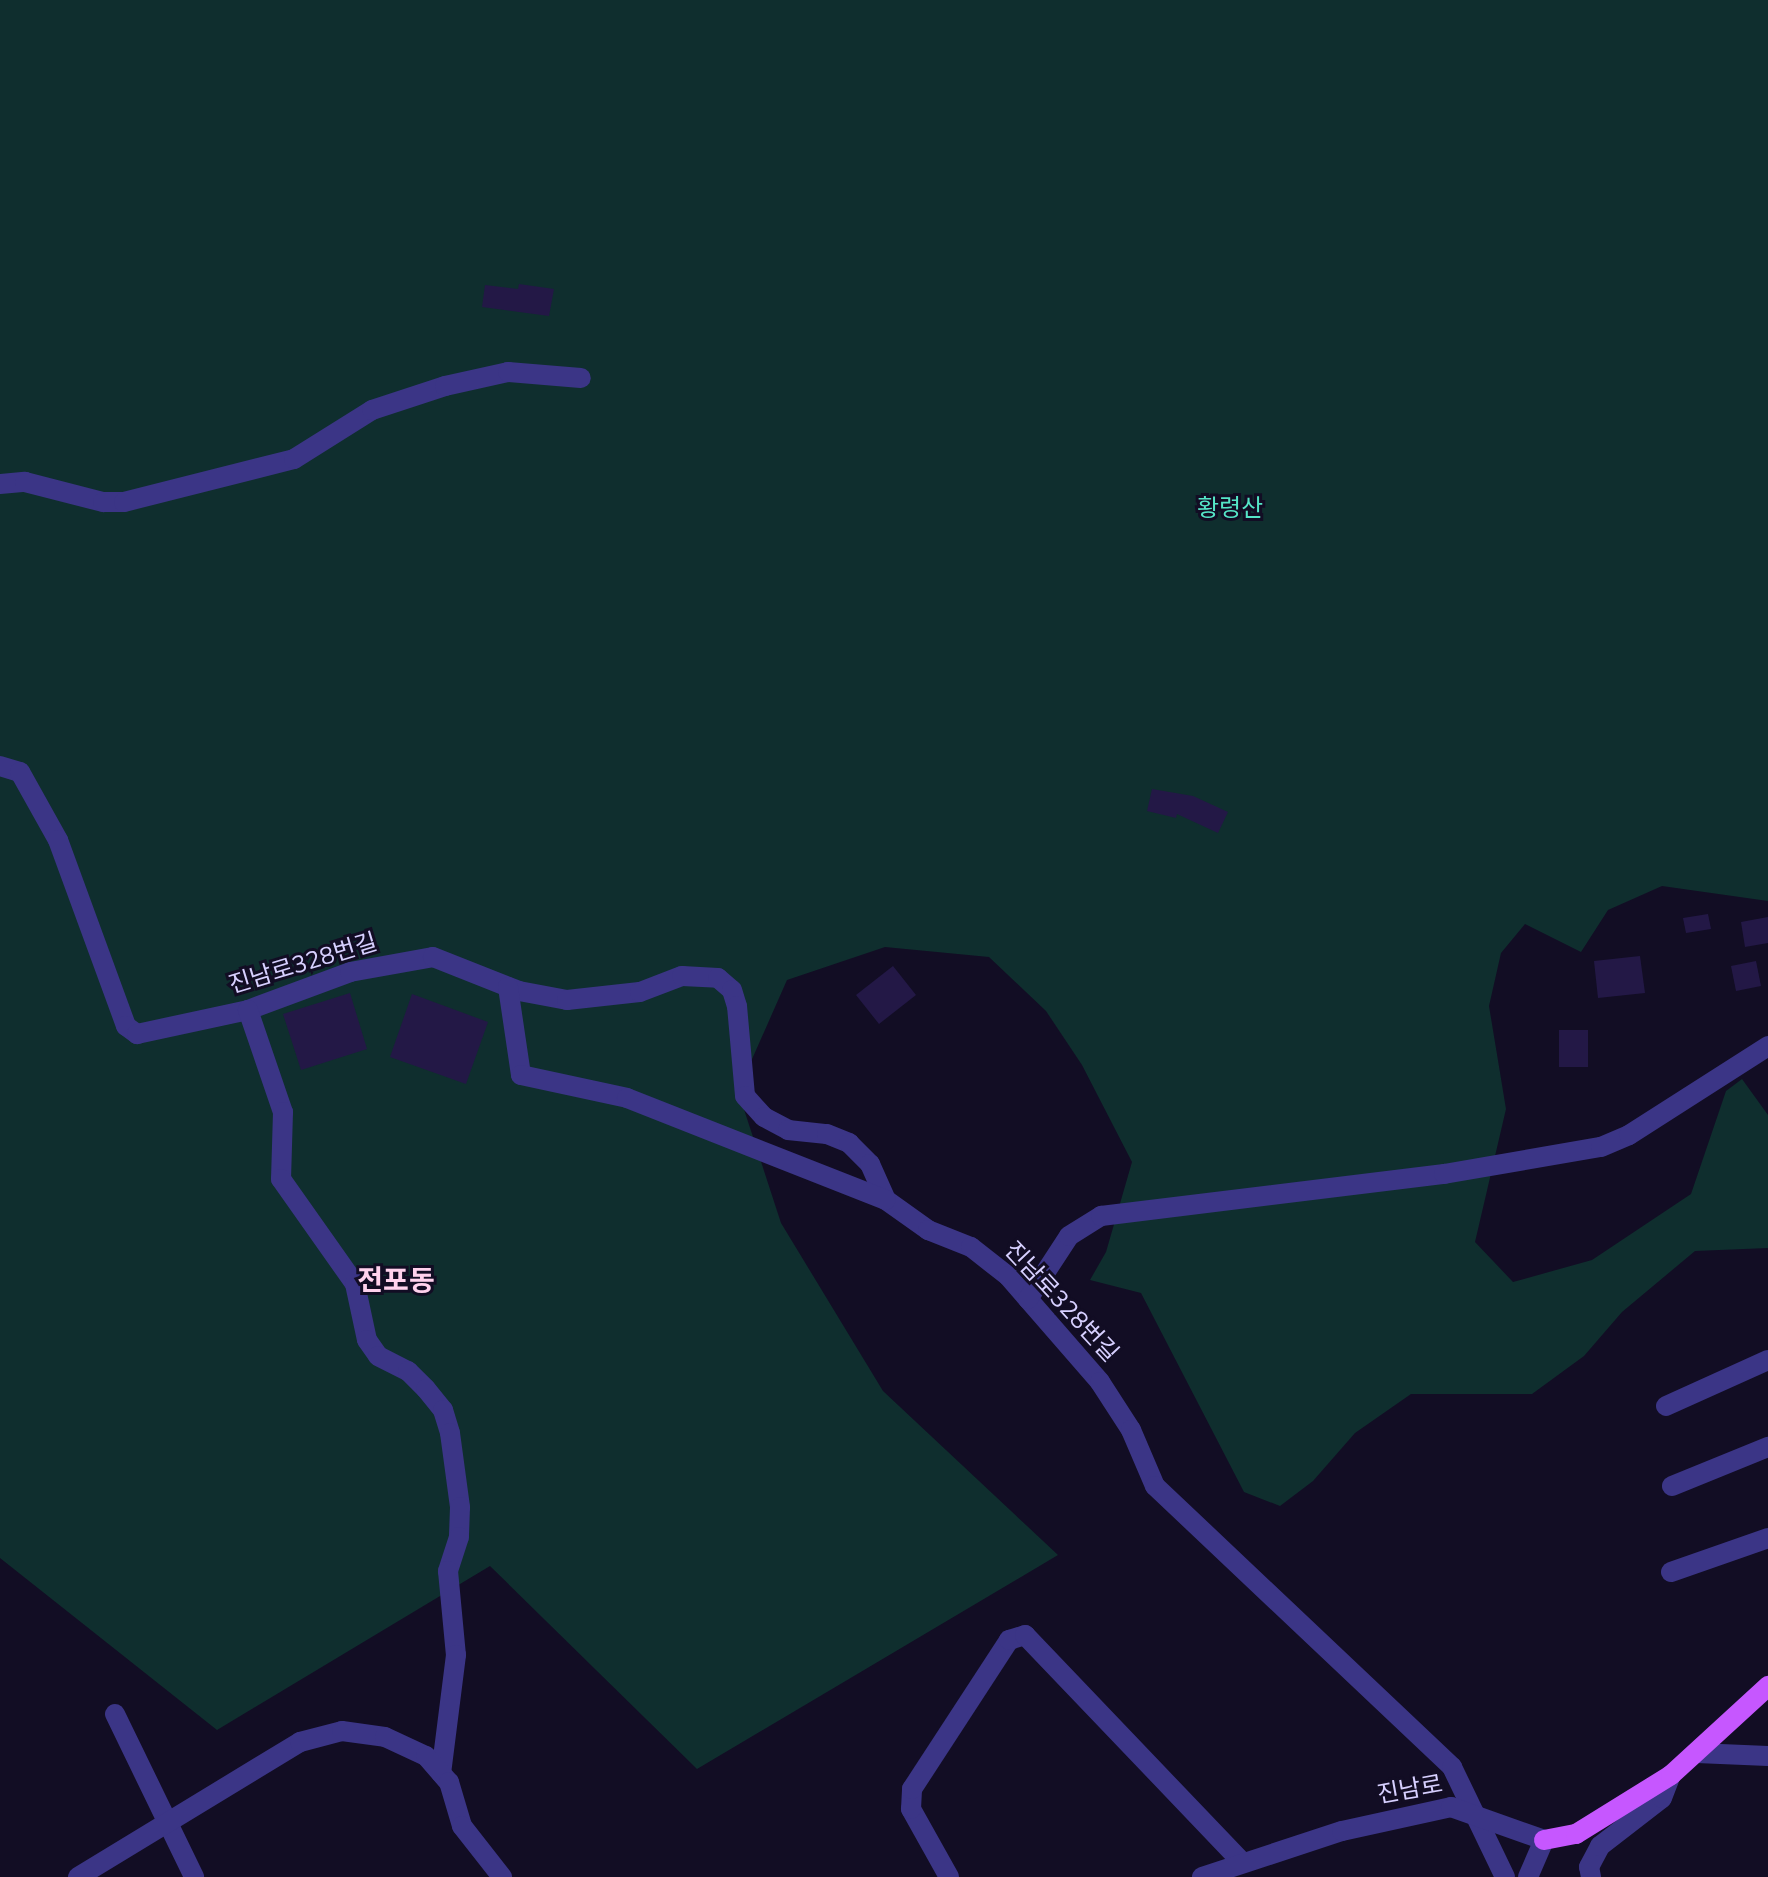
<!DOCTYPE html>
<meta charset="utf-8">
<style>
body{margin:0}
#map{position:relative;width:1768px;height:1877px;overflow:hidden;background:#120d24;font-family:"Nunito Sans","Noto Sans KR",sans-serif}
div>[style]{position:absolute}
.green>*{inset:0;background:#0f2e2e}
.building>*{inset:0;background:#231846}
.minor>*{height:20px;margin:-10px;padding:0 10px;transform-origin:10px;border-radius:10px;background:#3b3586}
.major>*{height:20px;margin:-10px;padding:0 10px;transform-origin:10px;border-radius:10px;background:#c657ff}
span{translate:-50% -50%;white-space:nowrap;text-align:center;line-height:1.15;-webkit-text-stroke:6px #120d24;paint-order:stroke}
.park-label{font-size:24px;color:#55e6c7}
.street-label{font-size:24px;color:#d7d0ff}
.quarter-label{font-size:28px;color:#ffd2ed;font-weight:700}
</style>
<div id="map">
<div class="green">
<div style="clip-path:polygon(0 0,1768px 0,1768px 901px,1662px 886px,1608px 910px,1581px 952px,1525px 924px,1501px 953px,1489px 1006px,1506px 1109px,1475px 1242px,1513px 1282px,1592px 1260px,1691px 1194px,1726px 1091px,1742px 1079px,1768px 1115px,1768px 1248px,1695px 1251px,1622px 1312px,1584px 1356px,1532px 1394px,1411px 1394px,1355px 1433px,1313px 1481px,1280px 1506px,1244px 1492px,1141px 1293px,1090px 1280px,1106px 1252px,1132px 1162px,1082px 1065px,1046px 1011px,989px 957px,885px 947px,787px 980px,738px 1091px,781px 1223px,883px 1391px,1058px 1555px,697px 1769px,490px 1566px,217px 1730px,0 1558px)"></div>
</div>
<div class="building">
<div style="clip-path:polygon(519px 284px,554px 289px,549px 316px,482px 307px,485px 285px,518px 289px)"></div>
<div style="clip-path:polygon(1152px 789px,1193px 796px,1228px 812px,1218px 833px,1177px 814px,1176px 818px,1147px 811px)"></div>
<div style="clip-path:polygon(1708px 914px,1711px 929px,1686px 933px,1683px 918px)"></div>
<div style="clip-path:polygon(1768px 917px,1768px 943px,1745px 947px,1741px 922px)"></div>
<div style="clip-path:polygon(1640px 956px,1645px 993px,1598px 998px,1594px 961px)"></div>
<div style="clip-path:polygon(1756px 961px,1761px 986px,1736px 991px,1731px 966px)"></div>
<div style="clip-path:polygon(893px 966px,916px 995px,879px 1024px,856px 995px)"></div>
<div style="clip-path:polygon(350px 993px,367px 1049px,301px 1070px,283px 1014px)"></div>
<div style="clip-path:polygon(412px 994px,488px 1022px,466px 1084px,390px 1057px)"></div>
<div style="clip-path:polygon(1559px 1030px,1588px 1030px,1588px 1067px,1559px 1067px)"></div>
</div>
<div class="minor">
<div style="left:0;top:484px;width:25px;rotate:-5deg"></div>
<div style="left:25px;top:482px;width:81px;rotate:14.4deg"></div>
<div style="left:103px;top:502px;width:21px"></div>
<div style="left:124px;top:502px;width:175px;rotate:-14.2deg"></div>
<div style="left:294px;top:459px;width:92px;rotate:-32.1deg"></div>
<div style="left:372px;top:410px;width:77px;rotate:-18.2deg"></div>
<div style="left:445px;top:386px;width:65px;rotate:-12.5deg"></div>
<div style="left:508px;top:372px;width:73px;rotate:4.7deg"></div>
<div style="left:0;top:766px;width:21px;rotate:17deg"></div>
<div style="left:20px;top:772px;width:78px;rotate:60.8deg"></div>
<div style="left:58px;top:840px;width:198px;rotate:69.9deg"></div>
<div style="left:126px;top:1026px;width:14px;rotate:36deg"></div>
<div style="left:137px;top:1034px;width:114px;rotate:-12.2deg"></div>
<div style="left:248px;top:1010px;width:109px;rotate:-20.4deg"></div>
<div style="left:350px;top:972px;width:84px;rotate:-10.2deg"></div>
<div style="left:433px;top:957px;width:92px;rotate:21.6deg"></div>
<div style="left:519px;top:991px;width:49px;rotate:10.6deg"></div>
<div style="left:567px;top:1000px;width:73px;rotate:-6.3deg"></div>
<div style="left:640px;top:992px;width:45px;rotate:-20.9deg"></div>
<div style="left:682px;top:976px;width:36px;rotate:3deg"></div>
<div style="left:718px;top:978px;width:18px;rotate:41deg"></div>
<div style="left:732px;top:990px;width:17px;rotate:73deg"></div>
<div style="left:737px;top:1006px;width:90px;rotate:84.9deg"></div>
<div style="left:745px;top:1096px;width:28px;rotate:48deg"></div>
<div style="left:764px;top:1117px;width:27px;rotate:28deg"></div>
<div style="left:788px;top:1130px;width:39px;rotate:6deg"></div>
<div style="left:827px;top:1134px;width:24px;rotate:22deg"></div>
<div style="left:849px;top:1143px;width:30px;rotate:45deg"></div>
<div style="left:870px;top:1164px;width:39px;rotate:66deg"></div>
<div style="left:886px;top:1200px;width:52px;rotate:35.5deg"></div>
<div style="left:928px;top:1230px;width:46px;rotate:21.6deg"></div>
<div style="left:971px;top:1247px;width:47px;rotate:38.1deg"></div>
<div style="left:1008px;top:1276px;width:140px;rotate:49deg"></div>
<div style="left:1100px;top:1382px;width:57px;rotate:57.1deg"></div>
<div style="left:1131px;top:1430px;width:61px;rotate:66.8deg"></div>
<div style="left:1155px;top:1486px;width:409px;rotate:43.4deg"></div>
<div style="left:1452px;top:1767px;width:122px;rotate:64.3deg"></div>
<div style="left:508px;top:987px;width:89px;rotate:81.6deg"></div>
<div style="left:521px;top:1075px;width:108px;rotate:12.2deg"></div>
<div style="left:627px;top:1098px;width:278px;rotate:21.5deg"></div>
<div style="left:248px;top:1010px;width:108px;rotate:71.1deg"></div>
<div style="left:283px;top:1112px;width:67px;rotate:91.7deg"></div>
<div style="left:281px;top:1179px;width:128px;rotate:54.8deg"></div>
<div style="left:355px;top:1284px;width:57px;rotate:77.9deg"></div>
<div style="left:367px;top:1340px;width:19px;rotate:55deg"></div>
<div style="left:378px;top:1356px;width:34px;rotate:27deg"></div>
<div style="left:408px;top:1371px;width:25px;rotate:45deg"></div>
<div style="left:426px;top:1389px;width:27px;rotate:51deg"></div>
<div style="left:443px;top:1410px;width:24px;rotate:73deg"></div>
<div style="left:450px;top:1433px;width:75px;rotate:82.3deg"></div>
<div style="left:460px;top:1507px;width:30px;rotate:92deg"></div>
<div style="left:459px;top:1537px;width:36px;rotate:108deg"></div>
<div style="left:448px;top:1571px;width:84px;rotate:84.6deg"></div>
<div style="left:456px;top:1655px;width:119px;rotate:97.2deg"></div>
<div style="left:1028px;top:1299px;width:75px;rotate:-56.9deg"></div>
<div style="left:1069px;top:1236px;width:38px;rotate:-32deg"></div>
<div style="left:1101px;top:1216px;width:346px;rotate:-7deg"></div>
<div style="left:1444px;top:1174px;width:159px;rotate:-9.8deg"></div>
<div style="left:1601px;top:1147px;width:30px;rotate:-23deg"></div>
<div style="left:1629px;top:1135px;width:165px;rotate:-32.6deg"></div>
<div style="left:1666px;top:1406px;width:112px;rotate:-24.3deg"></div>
<div style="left:1672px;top:1486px;width:104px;rotate:-22.1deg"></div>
<div style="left:1671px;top:1572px;width:103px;rotate:-19.3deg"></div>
<div style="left:115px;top:1714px;width:181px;rotate:64.1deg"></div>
<div style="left:1697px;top:1753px;width:71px;rotate:2.4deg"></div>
<div style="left:78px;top:1877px;width:260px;rotate:-31.3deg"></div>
<div style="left:300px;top:1742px;width:43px;rotate:-14.7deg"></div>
<div style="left:342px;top:1731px;width:43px;rotate:7.9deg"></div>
<div style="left:385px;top:1737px;width:45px;rotate:24.9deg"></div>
<div style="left:426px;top:1756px;width:35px;rotate:49deg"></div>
<div style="left:449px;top:1782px;width:46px;rotate:73.5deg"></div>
<div style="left:462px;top:1826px;width:65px;rotate:51.9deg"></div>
<div style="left:949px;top:1877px;width:78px;rotate:-119.2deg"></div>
<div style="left:911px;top:1809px;width:20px;rotate:-87deg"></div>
<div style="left:912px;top:1789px;width:178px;rotate:-56.9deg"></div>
<div style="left:1009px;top:1640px;width:17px;rotate:-17deg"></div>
<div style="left:1025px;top:1635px;width:315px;rotate:46.3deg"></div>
<div style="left:1202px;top:1877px;width:147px;rotate:-18.2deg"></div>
<div style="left:1342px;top:1831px;width:112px;rotate:-12.4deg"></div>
<div style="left:1451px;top:1807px;width:99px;rotate:19.5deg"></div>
<div style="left:1544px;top:1840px;width:40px;rotate:113.4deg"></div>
<div style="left:1591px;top:1877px;width:10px;rotate:-101deg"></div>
<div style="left:1589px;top:1867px;width:24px;rotate:-62deg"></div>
<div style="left:1600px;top:1846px;width:78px;rotate:-37.7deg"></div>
<div style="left:1662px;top:1798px;width:25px;rotate:-69deg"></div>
</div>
<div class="major">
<div style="left:1544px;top:1840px;width:33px;rotate:-11deg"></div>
<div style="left:1576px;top:1834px;width:112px;rotate:-31.8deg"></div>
<div style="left:1671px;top:1775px;width:132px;rotate:-42.5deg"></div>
</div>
<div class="park-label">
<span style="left:1230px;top:509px">황령산</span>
</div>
<div class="street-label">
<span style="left:303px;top:964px;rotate:-17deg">진남로328번길</span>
<span style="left:1061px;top:1302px;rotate:47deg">진남로328번길</span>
<span style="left:1410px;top:1790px;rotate:-10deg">진남로</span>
</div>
<div class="quarter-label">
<span style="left:396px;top:1281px">전포동</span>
</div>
</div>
